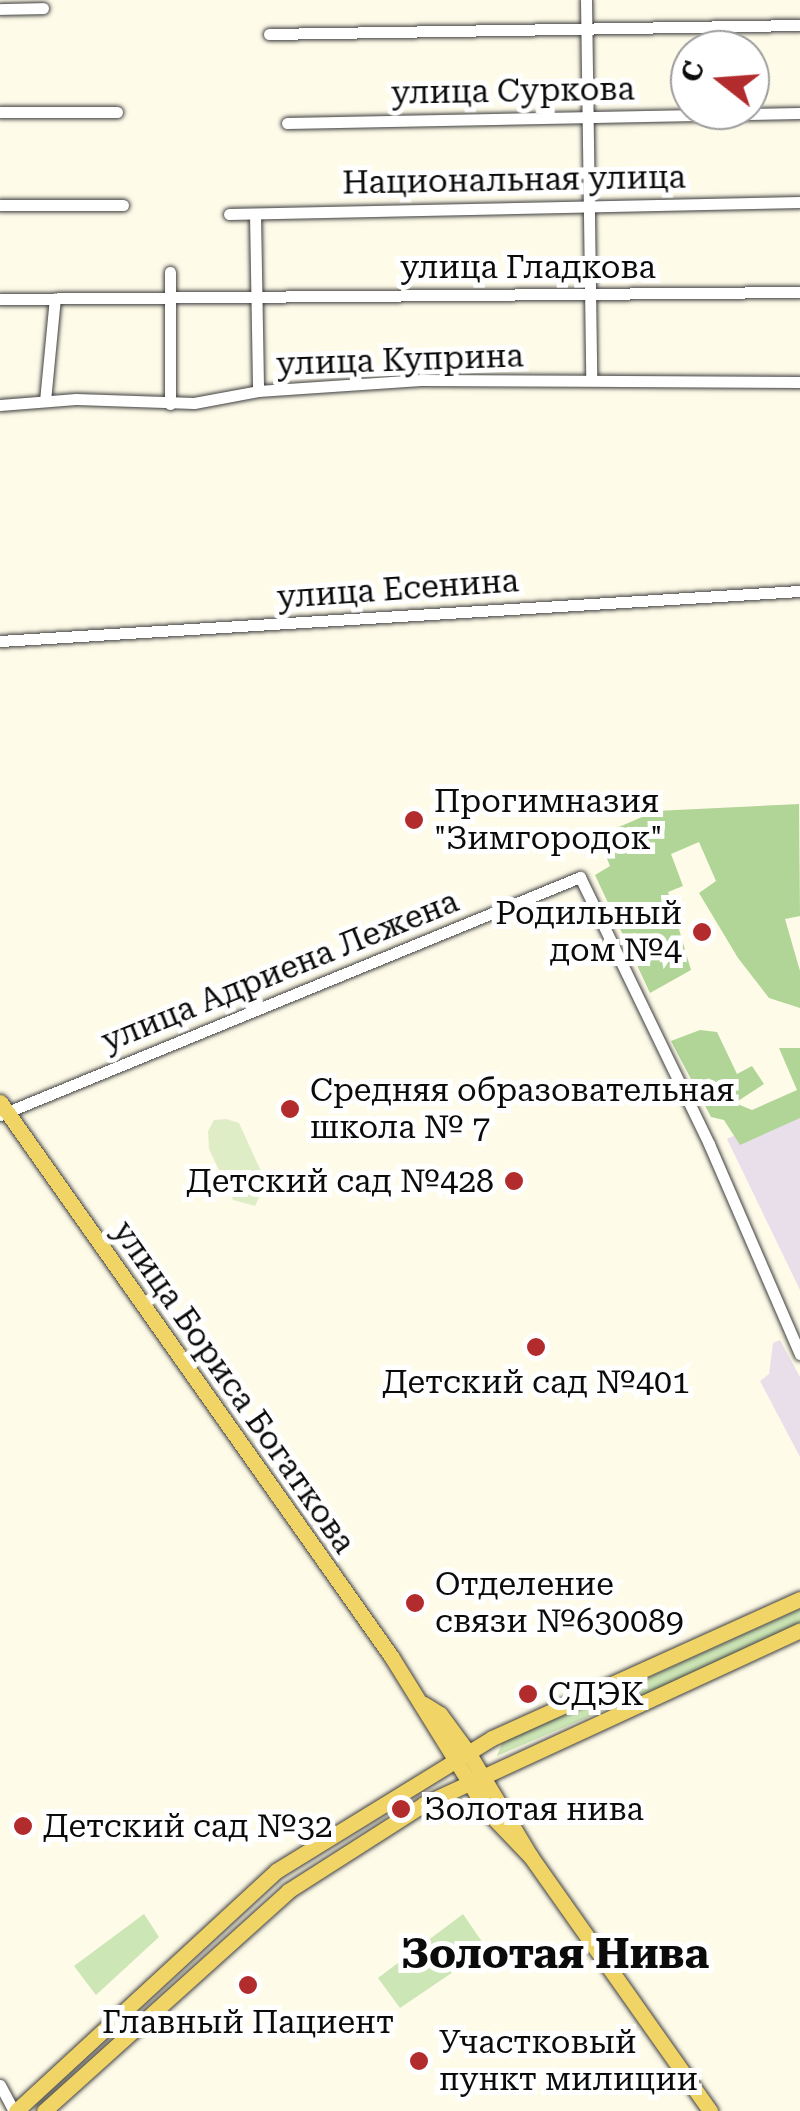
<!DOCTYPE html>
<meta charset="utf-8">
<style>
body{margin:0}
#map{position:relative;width:800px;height:2111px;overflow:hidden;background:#fefbe9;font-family:"Roboto Serif",serif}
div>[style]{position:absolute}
.industrial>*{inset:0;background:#e9dfea}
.green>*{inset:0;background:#cde6b6}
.forest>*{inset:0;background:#b0d596}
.pitch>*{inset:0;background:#dfedc7}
.roads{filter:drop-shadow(0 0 2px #3e3e3e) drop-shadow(0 0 2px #3e3e3e)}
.minor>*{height:11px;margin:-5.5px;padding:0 5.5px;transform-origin:5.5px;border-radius:5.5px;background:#fff}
.major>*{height:15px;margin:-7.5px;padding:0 7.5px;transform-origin:7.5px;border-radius:7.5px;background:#f1d466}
.dots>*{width:28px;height:28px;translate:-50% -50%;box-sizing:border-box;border:5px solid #fff;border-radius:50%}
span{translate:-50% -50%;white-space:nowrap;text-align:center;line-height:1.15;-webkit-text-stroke:10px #fff;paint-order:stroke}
.street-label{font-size:32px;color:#0b0b0b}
.poi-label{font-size:32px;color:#0b0b0b}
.left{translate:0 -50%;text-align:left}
.right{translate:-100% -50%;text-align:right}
.district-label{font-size:42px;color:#0b0b0b;font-weight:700}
.north{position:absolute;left:670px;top:30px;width:100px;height:100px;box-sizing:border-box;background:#fff;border:2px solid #9d9d9d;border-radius:50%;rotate:287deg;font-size:28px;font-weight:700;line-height:40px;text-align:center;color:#0b0b0b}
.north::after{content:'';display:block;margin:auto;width:35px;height:45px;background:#b22b2d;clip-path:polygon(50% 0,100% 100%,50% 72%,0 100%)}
</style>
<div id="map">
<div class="industrial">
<div style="clip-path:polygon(800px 1104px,800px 1290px,727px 1139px)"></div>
<div style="clip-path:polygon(780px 1340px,800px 1377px,800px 1457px,760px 1381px,769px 1374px,773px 1343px)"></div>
</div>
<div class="green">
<div style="clip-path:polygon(800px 1609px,800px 1623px,627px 1703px,621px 1690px)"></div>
<div style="clip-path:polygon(608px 1693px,614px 1706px,497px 1756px,502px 1743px)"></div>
<div style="clip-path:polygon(144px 1914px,159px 1937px,96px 1995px,74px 1966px)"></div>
<div style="clip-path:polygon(463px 1914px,487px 1949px,400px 2008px,378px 1978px)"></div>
</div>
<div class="forest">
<div style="clip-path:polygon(799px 804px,800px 916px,785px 919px,800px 971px,800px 1008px,769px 998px,738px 958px,699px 893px,716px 881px,699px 842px,671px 854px,683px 886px,668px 892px,691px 970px,650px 993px,595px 875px,610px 866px,598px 836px,656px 811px)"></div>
<div style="clip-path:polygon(700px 1030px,717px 1032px,737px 1074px,752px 1066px,764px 1084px,735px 1103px,752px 1110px,797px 1090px,779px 1048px,800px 1048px,800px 1118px,740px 1145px,724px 1120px,711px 1117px,671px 1041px)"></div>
</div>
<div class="pitch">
<div style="clip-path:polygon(226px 1119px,239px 1123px,266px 1182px,255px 1206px,233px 1200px,209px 1149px,208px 1131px,214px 1120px)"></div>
</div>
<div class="roads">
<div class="minor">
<div style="left:586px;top:0;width:377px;rotate:89.2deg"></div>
<div style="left:0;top:9px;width:43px;rotate:-1.3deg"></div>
<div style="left:269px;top:34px;width:531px;rotate:-0.97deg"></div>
<div style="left:0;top:112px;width:117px"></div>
<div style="left:287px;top:123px;width:513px;rotate:-1.12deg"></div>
<div style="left:0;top:205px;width:123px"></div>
<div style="left:229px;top:214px;width:571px;rotate:-1.2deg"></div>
<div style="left:255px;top:214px;width:177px;rotate:89deg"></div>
<div style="left:170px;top:272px;width:132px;rotate:90deg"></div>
<div style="left:0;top:299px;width:800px;rotate:-0.5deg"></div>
<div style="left:45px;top:401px;width:103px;rotate:-84.5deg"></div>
<div style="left:0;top:405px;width:76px;rotate:-4.5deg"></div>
<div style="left:76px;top:399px;width:118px;rotate:1.9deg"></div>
<div style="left:194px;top:403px;width:65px;rotate:-10.6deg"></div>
<div style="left:258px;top:391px;width:163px;rotate:-3.9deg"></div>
<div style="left:421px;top:380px;width:379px;rotate:0.3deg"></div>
<div style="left:0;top:641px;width:802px;rotate:-3.58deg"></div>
<div style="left:0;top:1115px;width:627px;rotate:-22.31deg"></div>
<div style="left:580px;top:877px;width:297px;rotate:64.2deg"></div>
<div style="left:709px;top:1144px;width:229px;rotate:66.6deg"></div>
<div style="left:612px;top:1683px;width:29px;rotate:65deg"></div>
<div style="left:0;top:2085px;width:30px;rotate:62deg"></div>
</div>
<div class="major">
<div style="left:0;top:1102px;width:678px;rotate:54.79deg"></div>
<div style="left:391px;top:1656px;width:182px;rotate:58.2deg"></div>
<div style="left:487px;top:1811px;width:64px;rotate:46.3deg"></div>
<div style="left:424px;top:1704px;width:19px;rotate:32deg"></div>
<div style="left:440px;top:1714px;width:47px;rotate:53.6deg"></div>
<div style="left:468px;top:1752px;width:122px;rotate:59deg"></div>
<div style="left:531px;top:1857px;width:311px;rotate:54.8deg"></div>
<div style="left:16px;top:2111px;width:354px;rotate:-42.7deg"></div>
<div style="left:276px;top:1871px;width:254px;rotate:-31.6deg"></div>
<div style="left:492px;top:1738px;width:338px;rotate:-24.3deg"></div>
<div style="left:44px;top:2111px;width:329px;rotate:-42deg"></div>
<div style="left:288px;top:1891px;width:161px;rotate:-32.6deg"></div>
<div style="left:424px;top:1804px;width:414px;rotate:-24.8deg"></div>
</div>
</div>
<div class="dots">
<div style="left:414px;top:820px;background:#b22b2d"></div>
<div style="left:702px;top:932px;background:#b22b2d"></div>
<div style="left:290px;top:1109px;background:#b22b2d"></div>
<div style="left:514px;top:1181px;background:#b22b2d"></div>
<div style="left:536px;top:1347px;background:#b22b2d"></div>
<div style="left:415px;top:1603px;background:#b22b2d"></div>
<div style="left:528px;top:1694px;background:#b22b2d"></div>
<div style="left:401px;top:1809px;background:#b22b2d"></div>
<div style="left:23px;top:1826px;background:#b22b2d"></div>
<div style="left:248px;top:1985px;background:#b22b2d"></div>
<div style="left:419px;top:2061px;background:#b22b2d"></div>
</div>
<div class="street-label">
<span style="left:513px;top:91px;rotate:-1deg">улица Суркова</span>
<span style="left:514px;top:180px;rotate:-1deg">Национальная улица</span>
<span style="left:528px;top:267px">улица Гладкова</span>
<span style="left:400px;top:360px;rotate:-2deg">улица Куприна</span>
<span style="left:398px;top:589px;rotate:-4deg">улица Есенина</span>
<span style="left:280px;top:971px;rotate:-22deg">улица Адриена Лежена</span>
<span style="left:234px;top:1387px;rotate:55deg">улица Бориса Богаткова</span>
</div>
<div class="poi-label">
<span class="left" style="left:434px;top:820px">Прогимназия<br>"Зимгородок"</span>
<span class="right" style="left:682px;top:932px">Родильный<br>дом №4</span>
<span class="left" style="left:310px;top:1109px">Средняя образовательная<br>школа № 7</span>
<span class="right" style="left:494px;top:1181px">Детский сад №428</span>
<span style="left:536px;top:1382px">Детский сад №401</span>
<span class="left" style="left:435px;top:1603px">Отделение<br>связи №630089</span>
<span class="left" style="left:548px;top:1694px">СДЭК</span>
<span class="left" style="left:424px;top:1809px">Золотая нива</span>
<span class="left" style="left:43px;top:1826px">Детский сад №32</span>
<span style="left:248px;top:2022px">Главный Пациент</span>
<span class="left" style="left:439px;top:2061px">Участковый<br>пункт милиции</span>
</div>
<div class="district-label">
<span style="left:555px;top:1954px">Золотая Нива</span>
</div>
<div class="north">С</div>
</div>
